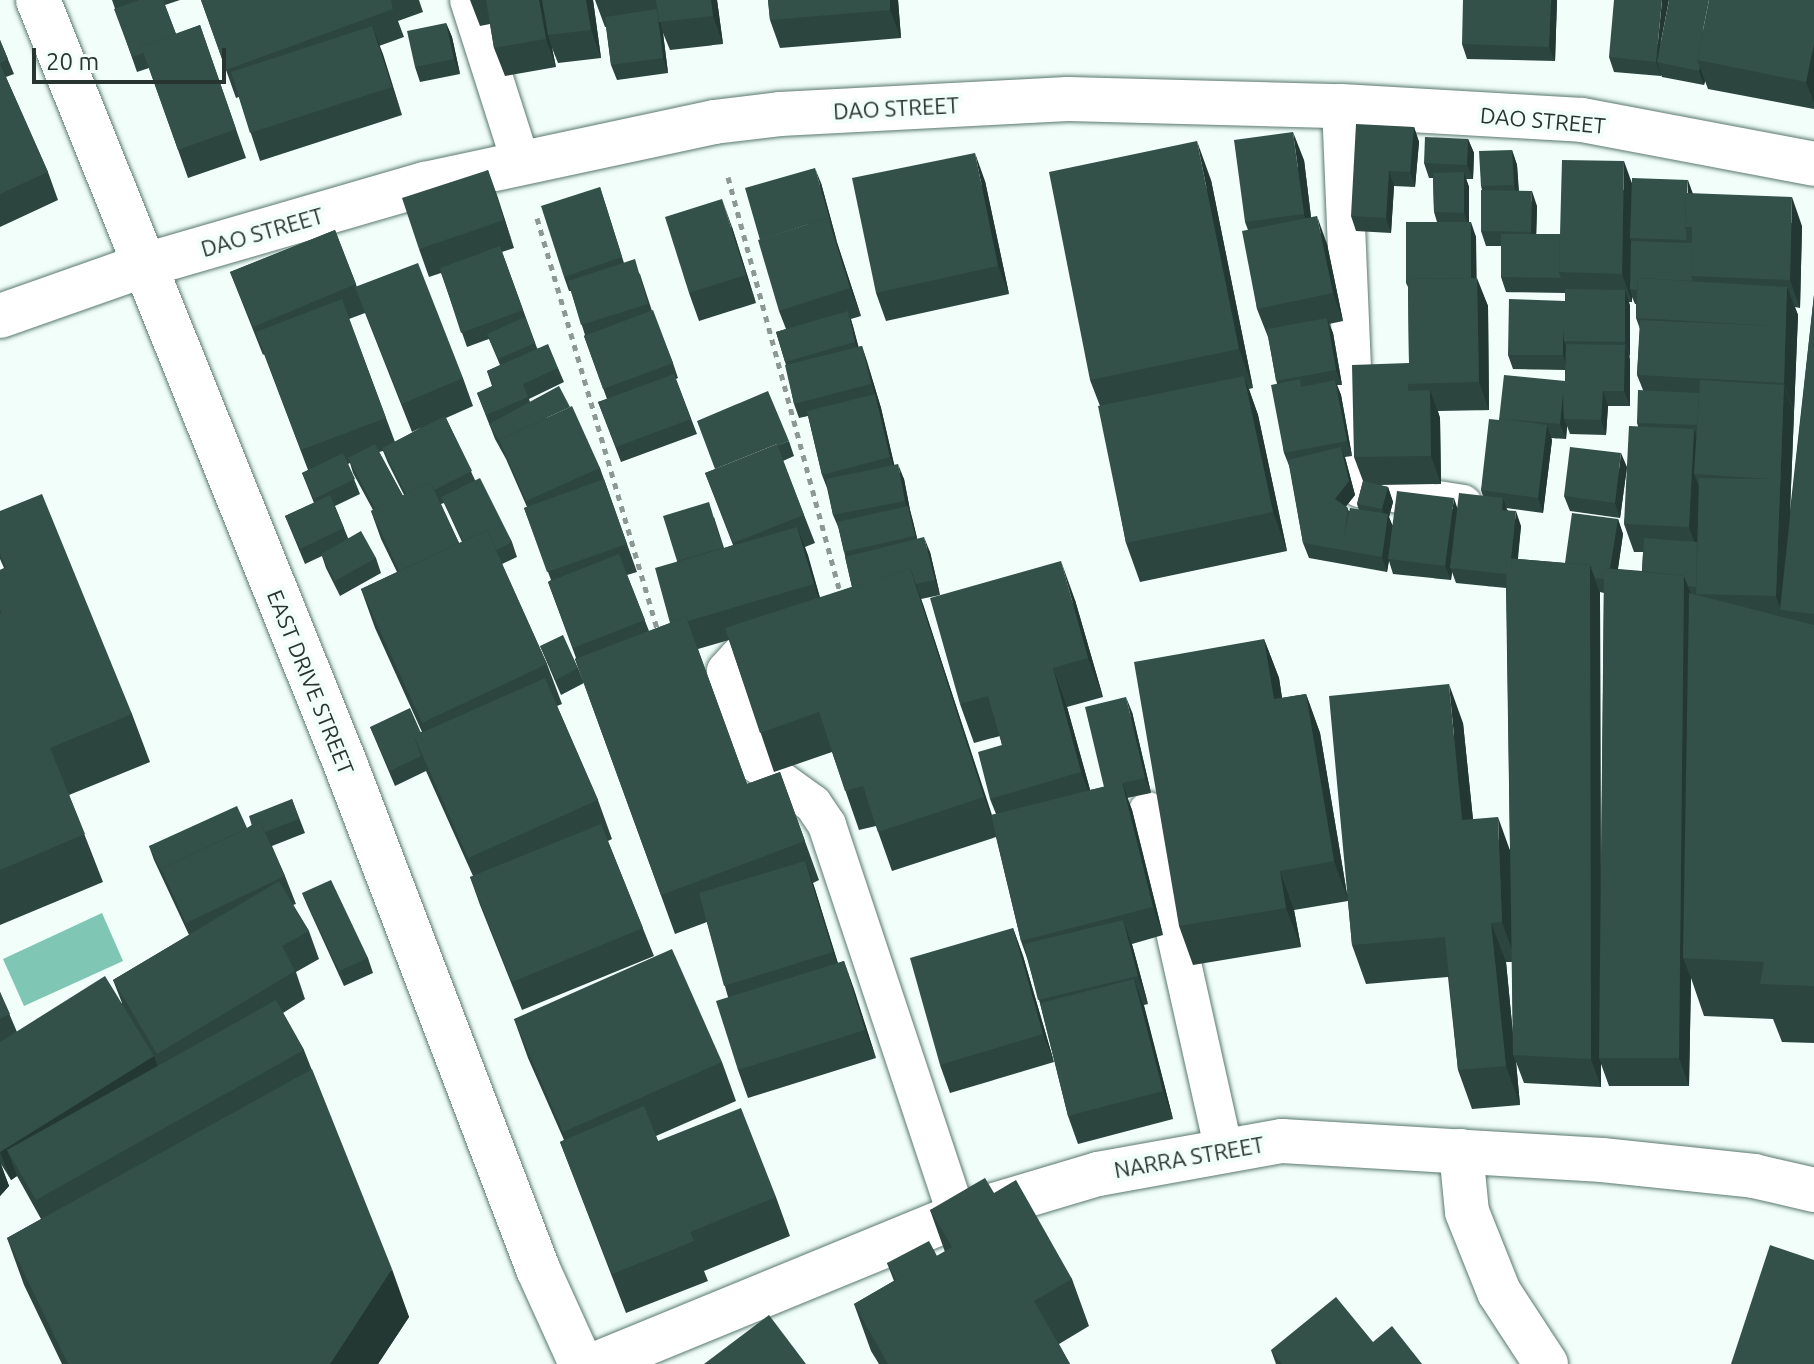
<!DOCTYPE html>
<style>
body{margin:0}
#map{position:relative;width:1814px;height:1364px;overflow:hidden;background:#f1fefa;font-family:Ubuntu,sans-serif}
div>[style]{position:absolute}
.water>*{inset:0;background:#7fc7b4}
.path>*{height:5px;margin-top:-2.5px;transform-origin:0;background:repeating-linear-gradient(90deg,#8b9894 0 6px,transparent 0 12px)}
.roads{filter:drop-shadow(0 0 2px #5a786f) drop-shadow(0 0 2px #5a786f)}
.lane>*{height:38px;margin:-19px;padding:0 19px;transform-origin:19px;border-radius:19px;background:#fff}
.street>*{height:44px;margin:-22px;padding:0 22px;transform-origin:22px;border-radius:22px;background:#fff}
.secondary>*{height:44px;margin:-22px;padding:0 22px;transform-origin:22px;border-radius:22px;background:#fff}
.wall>*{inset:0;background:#2c453f}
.shaded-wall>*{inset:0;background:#243833}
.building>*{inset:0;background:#335049}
span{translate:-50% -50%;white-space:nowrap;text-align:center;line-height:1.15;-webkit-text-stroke:8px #f1fefa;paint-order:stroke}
.street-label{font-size:22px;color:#273430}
.scale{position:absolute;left:32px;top:48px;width:194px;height:36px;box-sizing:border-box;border:4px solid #273430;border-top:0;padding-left:10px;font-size:24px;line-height:28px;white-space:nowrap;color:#273430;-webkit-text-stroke:6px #f1fefa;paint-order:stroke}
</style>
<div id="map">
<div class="water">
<div style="clip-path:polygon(102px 913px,123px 961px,24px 1006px,3px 959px)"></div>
</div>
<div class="path">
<div style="left:728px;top:177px;width:434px;rotate:74.9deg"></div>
<div style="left:537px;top:218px;width:434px;rotate:73.7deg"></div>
</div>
<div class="roads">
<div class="lane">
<div style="left:469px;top:0;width:171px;rotate:72.3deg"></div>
<div style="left:1341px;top:106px;width:376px;rotate:87.6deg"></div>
<div style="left:1357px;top:482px;width:7px;rotate:63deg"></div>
<div style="left:1360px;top:488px;width:104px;rotate:8.8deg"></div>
<div style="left:784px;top:639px;width:42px;rotate:163.3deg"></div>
<div style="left:744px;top:651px;width:27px;rotate:132deg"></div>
<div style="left:726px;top:671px;width:97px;rotate:71.9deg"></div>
<div style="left:756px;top:763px;width:70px;rotate:35.7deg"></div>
<div style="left:813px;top:804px;width:25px;rotate:56deg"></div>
<div style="left:827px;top:825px;width:412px;rotate:71.6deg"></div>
<div style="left:1148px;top:811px;width:347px;rotate:77.4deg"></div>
</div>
<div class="street">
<div style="left:0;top:316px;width:151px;rotate:-19.4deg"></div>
<div style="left:142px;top:266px;width:295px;rotate:-16.2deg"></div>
<div style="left:425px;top:184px;width:296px;rotate:-12.1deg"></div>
<div style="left:714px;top:122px;width:66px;rotate:-6.9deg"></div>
<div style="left:780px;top:114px;width:288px;rotate:-3deg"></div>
<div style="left:1068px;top:99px;width:273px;rotate:1.5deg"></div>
<div style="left:1341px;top:106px;width:241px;rotate:3.3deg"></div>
<div style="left:1582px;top:120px;width:236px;rotate:10.7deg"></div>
<div style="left:1461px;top:1151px;width:61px;rotate:84.4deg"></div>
<div style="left:1467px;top:1212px;width:86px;rotate:68.2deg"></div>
<div style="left:1499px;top:1292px;width:86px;rotate:56.9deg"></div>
<div style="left:596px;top:1364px;width:390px;rotate:-22.3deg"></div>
<div style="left:957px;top:1216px;width:147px;rotate:-16.6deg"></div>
<div style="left:1098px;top:1174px;width:187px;rotate:-10.2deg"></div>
<div style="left:1282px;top:1141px;width:321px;rotate:3.4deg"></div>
<div style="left:1602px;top:1160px;width:153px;rotate:6deg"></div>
<div style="left:1754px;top:1176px;width:62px;rotate:13.1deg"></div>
</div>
<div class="secondary">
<div style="left:38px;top:0;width:822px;rotate:68.08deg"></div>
<div style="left:345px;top:763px;width:542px;rotate:69.12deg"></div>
<div style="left:538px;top:1269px;width:104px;rotate:65.6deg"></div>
</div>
</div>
<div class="wall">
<div style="clip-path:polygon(112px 0,180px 0,165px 5px,176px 34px,200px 25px,246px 158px,188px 178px,149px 68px,137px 72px)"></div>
<div style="clip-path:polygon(201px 0,419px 0,423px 12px,398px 21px,404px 37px,379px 46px,402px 115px,260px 161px,239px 97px,236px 98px)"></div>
<div style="clip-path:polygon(470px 0,593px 0,601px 58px,558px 63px,552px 48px,556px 67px,505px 76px,494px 48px,490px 24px,480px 26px)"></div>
<div style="clip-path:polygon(595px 0,717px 0,723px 44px,670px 50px,663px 33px,668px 73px,617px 80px,611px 65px,606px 27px,605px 27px)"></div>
<div style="clip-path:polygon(768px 0,898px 0,901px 38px,780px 48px,770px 20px)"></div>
<div style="clip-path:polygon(1557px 0,1555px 61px,1467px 59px,1462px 44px)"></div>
<div style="clip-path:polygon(1814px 0,1814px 109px,1708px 89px,1705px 81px,1704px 85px,1662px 77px,1661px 75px,1661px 76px,1614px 72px,1609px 57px)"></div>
<div style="clip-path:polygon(446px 23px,452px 37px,460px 74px,420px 82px,415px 67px)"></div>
<div style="clip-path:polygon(0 40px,14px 74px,6px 77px,48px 172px,58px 200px,0 227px)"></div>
<div style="clip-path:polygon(1414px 127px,1419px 142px,1415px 187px,1394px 186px,1391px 233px,1356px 231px,1351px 216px)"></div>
<div style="clip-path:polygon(evenodd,1468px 139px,1474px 153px,1473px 179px,1466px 179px,1469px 187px,1469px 222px,1476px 237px,1476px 278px,1488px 306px,1489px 410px,1438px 411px,1440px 418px,1441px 484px,1380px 485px,1388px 487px,1393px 502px,1389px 517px,1392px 525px,1457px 508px,1483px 496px,1481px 490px,1499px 420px,1565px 381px,1565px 370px,1513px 369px,1508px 355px,1565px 301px,1565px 293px,1506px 292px,1501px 277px,1501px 246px,1486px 246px,1481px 231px,1482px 190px,1481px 186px,1512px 150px,1517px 165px,1519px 191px,1537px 206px,1536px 234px,1560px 234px,1632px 184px,1693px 194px,1802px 226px,1800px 308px,1795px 307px,1798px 315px,1790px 511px,1814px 295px,1814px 1043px,1782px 1042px,1773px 1019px,1704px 1016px,1691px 978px,1689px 1086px,1609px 1086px,1601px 1064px,1601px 1087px,1524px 1083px,1516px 1062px,1520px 1105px,1472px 1109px,1458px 1070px,1448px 977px,1366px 984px,1352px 945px,1348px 901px,1294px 910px,1301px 947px,1193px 965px,1179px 926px,1264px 639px,1279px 678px,1282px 698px,1306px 694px,1320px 733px,1347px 894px,1463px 723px,1473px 819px,1510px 850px,1506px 588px,1456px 583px,1452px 572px,1451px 580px,1393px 574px,1389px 561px,1387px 572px,1309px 558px,1303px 543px,1290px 468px,1284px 453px,1277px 384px,1268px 337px,1257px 309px,1248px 230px,1245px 222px,1304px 160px,1311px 217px,1327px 244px,1343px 321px,1329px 324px,1333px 333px,1342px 385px,1337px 385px,1341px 395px,1352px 456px,1345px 457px,1355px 495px,1346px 506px,1349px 511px,1359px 510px,1357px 504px,1363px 481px,1354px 457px,1409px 363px,1408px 287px,1406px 283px,1437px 222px,1434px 212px,1433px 178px,1429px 178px,1424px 163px,1468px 139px,1632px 297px,1635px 304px,1636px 304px,1636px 318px,1640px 329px,1637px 375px,1643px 390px,1637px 423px,1638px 426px,1624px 524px,1634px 552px,1643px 552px,1642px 571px,1618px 569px,1623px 534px,1618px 519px,1565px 563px,1518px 559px,1521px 526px,1506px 508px,1543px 513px,1552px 440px,1551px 438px,1566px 439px,1567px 426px,1570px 434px,1606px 435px,1608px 406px,1630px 406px,1629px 302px,1632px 302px,1632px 297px,1468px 139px,1600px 592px,1604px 593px,1601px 882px,1600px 592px,1468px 139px,1506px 962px,1512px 962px,1513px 1034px,1506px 962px)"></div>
<div style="clip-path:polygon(488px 170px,514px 248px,502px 252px,537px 348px,558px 368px,564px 382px,529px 399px,530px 402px,600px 468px,637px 572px,627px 575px,649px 631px,670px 623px,677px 561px,714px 517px,724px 548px,733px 545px,705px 473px,789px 441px,794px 456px,783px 461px,815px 543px,805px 547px,820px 598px,852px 587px,839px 529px,833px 515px,827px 488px,822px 475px,808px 416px,799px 418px,794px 404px,786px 365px,776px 332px,786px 329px,779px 311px,821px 183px,837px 242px,861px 316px,851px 319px,858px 347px,862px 346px,867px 361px,881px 408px,894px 465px,904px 479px,910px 510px,917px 539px,930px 552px,940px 595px,921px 599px,992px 815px,996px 814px,990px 799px,1002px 745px,1000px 736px,974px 743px,960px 704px,1075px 600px,1103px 697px,1067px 707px,1090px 790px,1104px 787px,1132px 712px,1151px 793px,1127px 798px,1132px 810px,1163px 935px,1132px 944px,1148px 1004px,1144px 1005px,1173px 1119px,1078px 1144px,1068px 1116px,1041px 1007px,1027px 958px,1021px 941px,996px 837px,892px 871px,876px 826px,859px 830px,832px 752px,774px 772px,729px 640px,698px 649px,747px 784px,780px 772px,819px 880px,813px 883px,838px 963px,844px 961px,876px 1058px,748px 1098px,738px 1070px,728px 997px,707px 922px,675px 934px,575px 659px,576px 658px,548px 582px,551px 580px,524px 508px,527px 507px,506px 459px,495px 439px,477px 393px,492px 386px,487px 371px,500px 365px,489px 339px,467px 347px,441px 273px,429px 277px,419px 249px)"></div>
<div style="clip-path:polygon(1211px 180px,1253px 388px,1249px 389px,1258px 415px,1287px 551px,1140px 582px,1126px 543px,1100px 406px,1090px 380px)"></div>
<div style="clip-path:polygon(985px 181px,1009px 294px,886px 321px,876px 293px)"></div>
<div style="clip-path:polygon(600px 187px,624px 263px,640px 274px,652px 311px,673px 363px,678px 378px,676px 379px,697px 434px,621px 462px,598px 402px,607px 399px,584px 336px,585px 335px,571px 291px,569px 291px,564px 277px)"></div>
<div style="clip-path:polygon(732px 227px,756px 303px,699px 321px,689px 293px)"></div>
<div style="clip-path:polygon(evenodd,335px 230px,357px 287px,463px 378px,473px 406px,446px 418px,475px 480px,512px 542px,517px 557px,502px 564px,547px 664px,562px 704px,557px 706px,598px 800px,612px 839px,608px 841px,654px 956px,522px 1010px,480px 905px,470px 877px,473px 876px,426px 771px,395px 786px,370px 727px,422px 732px,375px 628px,361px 589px,397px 572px,381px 539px,371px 511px,373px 510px,353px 473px,350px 463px,348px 464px,360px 494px,335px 506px,348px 538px,376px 558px,381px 573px,340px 596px,326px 568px,322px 556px,305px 564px,285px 516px,314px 503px,302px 473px,308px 470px,264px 354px,263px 355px,230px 272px,335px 230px,365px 313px,412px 432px,422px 427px,395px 442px,349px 319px,365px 313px,335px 230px,383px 451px,388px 463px,404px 495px,403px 496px,379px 452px,383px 451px,335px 230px,444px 503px,462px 542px,459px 543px,441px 504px,444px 503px)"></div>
<div style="clip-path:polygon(1627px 467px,1620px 518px,1570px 511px,1564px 496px)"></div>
<div style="clip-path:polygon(0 511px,132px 714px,150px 762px,69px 795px,103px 882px,0 925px,0 570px,4px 568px,0 559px)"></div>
<div style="clip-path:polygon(540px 646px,578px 668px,584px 683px,561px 695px)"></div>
<div style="clip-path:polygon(292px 799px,305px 833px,272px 846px,285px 876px,296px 904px,293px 905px,309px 931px,319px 959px,296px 972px,305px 999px,283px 1013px,304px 1050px,409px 1317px,378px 1364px,62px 1364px,24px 1285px,7px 1238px,41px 1219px,17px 1176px,11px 1180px,1px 1164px,9px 1186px,0 1196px,0 992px,17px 1032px,122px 1003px,113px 980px,189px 935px,154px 860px,149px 846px,247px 828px)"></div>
<div style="clip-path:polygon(302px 893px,368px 958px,373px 973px,344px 986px,308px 907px)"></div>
<div style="clip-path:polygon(1013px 928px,1023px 956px,1054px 1062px,950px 1093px,940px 1065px)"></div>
<div style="clip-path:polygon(514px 1019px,722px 1062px,736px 1101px,656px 1136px,658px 1141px,776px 1197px,790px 1236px,704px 1271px,708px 1281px,626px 1313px,560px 1142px,564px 1140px,528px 1058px)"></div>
<div style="clip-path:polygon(994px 1193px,1072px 1279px,1089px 1326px,1059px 1344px,1070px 1364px,879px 1364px,871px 1351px,854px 1304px,894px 1281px,887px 1263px,937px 1256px,945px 1252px,930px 1210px)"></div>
<div style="clip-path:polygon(1373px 1342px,1422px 1364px,1276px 1364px,1271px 1350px)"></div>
</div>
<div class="shaded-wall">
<div style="clip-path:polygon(539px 0,544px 0,548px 35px,552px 48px,556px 67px,546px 39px)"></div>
<div style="clip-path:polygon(586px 0,593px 0,601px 58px,591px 30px)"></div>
<div style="clip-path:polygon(711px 0,717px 0,723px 44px,713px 16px)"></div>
<div style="clip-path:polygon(890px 0,898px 0,901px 38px,890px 10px)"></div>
<div style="clip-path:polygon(1551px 0,1557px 0,1555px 61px,1549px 47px)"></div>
<div style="clip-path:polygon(1662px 0,1669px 0,1657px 62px,1661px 76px,1656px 62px)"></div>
<div style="clip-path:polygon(657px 9px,663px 33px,668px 73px,663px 58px)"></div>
<div style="clip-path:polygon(446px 23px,452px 37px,460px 74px,454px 59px)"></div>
<div style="clip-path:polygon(372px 26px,383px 54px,402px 115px,392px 87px)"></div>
<div style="clip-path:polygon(1814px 44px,1814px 103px,1806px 82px)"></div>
<div style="clip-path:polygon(1700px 67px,1705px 81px,1704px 85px,1699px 71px)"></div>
<div style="clip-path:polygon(1414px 127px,1419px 142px,1415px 187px,1410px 172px)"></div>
<div style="clip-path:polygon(1293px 132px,1304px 160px,1314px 242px,1304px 214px)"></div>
<div style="clip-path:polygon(1468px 139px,1474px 153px,1473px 179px,1467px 165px)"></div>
<div style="clip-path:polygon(1197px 141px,1211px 180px,1253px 388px,1239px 349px)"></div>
<div style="clip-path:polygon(1512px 150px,1517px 165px,1519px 200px,1514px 185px)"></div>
<div style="clip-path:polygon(975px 153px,985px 181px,1009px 294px,998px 266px)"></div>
<div style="clip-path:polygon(1624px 161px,1634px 189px,1630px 238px,1633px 248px,1630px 289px,1632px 297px,1632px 302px,1622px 274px)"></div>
<div style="clip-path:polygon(815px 168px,821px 183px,837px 242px,832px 228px)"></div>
<div style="clip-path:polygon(488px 170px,498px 198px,514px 248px,504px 220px)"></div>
<div style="clip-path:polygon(1389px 171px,1394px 186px,1391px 233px,1386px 218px)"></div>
<div style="clip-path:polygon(1464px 172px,1469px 187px,1469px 227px,1464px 213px)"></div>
<div style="clip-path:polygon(1688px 180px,1693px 194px,1687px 227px)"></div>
<div style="clip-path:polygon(1532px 191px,1537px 206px,1536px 247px,1531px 232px)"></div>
<div style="clip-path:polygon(1792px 197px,1802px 226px,1800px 308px,1790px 280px)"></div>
<div style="clip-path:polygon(722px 199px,732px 227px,756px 303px,746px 275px)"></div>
<div style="clip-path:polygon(1317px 216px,1327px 244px,1343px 321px,1333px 293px)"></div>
<div style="clip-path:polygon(828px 218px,838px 246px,861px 316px,850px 288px)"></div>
<div style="clip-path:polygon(1471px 222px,1476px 237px,1477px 298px,1471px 284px)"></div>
<div style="clip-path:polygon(1477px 278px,1488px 306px,1489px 410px,1479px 382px)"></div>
<div style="clip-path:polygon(1787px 287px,1798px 315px,1794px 411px,1784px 383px)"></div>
<div style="clip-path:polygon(1625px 290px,1630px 305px,1630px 357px,1625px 342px)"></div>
<div style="clip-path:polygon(848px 311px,853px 326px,861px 356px,855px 342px)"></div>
<div style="clip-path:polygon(1327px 318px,1333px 333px,1342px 385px,1336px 370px)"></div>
<div style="clip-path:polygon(1563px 329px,1564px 341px,1568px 352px,1568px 370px,1563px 355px)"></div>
<div style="clip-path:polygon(1625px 345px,1630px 359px,1630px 406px,1624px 391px)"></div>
<div style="clip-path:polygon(862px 346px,881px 408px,896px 472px,890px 457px,875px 395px)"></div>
<div style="clip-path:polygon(1244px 376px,1258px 415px,1287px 551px,1273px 512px)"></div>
<div style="clip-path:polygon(1335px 380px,1341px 395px,1352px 456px,1347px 441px)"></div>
<div style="clip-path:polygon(1784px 385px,1794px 413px,1786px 611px,1781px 610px,1776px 596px)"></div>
<div style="clip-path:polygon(1430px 390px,1440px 418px,1441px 484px,1431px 456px)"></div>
<div style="clip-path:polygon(1603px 391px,1608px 406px,1606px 435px,1601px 420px)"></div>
<div style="clip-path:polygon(1563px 394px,1564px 419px,1567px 426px,1566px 439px,1560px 424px)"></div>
<div style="clip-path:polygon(1547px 425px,1552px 440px,1543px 513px,1538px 498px)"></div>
<div style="clip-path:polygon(1694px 429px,1705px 457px,1694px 474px,1703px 497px,1699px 555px,1689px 527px)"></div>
<div style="clip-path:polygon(1341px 447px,1346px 461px,1355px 495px,1340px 514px,1335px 499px)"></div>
<div style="clip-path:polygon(1621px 453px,1627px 467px,1620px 518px,1615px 503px)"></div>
<div style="clip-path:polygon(898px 464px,904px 479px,910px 510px,913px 521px,920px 550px,905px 501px)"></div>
<div style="clip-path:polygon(1388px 487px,1393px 502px,1389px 517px,1394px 529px,1387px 572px,1382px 557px,1387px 523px,1382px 509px)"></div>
<div style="clip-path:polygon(1454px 498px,1459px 513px,1450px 568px,1452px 572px,1451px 580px,1445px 566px)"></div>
<div style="clip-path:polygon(1503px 498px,1508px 513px,1502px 510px)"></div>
<div style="clip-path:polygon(1516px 511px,1521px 526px,1514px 589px,1509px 574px)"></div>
<div style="clip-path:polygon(1618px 519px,1623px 534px,1614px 594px,1608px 580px)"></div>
<div style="clip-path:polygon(797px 527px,808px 555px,824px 612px,814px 584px)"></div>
<div style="clip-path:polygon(924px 537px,930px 552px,940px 595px,935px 580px)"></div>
<div style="clip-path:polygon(1061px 561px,1075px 600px,1103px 697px,1088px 658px)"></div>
<div style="clip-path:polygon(1590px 565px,1600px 594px,1601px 1058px,1599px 1058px,1601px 1064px,1601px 1087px,1591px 1059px)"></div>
<div style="clip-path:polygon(910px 568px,924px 607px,998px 836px,984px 797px)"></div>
<div style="clip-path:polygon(1684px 576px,1695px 604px,1683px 958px,1691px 978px,1689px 1086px,1679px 1058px)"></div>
<div style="clip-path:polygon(1264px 639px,1279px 678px,1288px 738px,1274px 699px)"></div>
<div style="clip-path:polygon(1053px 668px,1067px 707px,1096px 811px,1081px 772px)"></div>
<div style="clip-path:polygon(1449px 684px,1463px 723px,1477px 859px,1462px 820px)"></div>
<div style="clip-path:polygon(1306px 694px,1320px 733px,1348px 900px,1334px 861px)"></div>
<div style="clip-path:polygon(1126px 697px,1132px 712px,1151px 793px,1145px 778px)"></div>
<div style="clip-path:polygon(1122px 782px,1132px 810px,1163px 935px,1153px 907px)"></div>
<div style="clip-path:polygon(1498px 817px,1512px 856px,1516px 961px,1502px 922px)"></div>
<div style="clip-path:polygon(805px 861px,815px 889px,843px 981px,833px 952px)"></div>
<div style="clip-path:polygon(1280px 871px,1294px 910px,1301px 947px,1286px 908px)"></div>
<div style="clip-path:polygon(1123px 920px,1133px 948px,1148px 1004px,1138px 976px)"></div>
<div style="clip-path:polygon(1491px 923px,1506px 962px,1515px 1055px,1513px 1055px,1516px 1062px,1520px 1105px,1506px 1066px)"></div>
<div style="clip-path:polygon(1013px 928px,1023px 956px,1054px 1062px,1043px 1034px)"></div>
<div style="clip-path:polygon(844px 961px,854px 989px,876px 1058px,865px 1030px)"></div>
<div style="clip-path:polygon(1134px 979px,1144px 1007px,1173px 1119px,1163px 1091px)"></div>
<div style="clip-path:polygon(154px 1056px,164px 1084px,7px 1150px,17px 1176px,11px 1180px,0 1152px)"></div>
<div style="clip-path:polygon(0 1162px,9px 1186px,0 1196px)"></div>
<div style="clip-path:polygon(392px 1269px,409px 1317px,378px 1364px,330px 1364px)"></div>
</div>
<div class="building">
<div style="clip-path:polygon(139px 0,163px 0,176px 34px,141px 46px,144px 53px,132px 57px,114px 9px)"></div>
<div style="clip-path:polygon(201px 0,391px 0,393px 9px,226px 70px)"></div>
<div style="clip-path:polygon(486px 0,539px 0,546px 39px,494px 48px)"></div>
<div style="clip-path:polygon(542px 0,586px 0,591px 30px,548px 35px)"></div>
<div style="clip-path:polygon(656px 0,711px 0,713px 16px,659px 22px)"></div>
<div style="clip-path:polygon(768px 0,890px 0,890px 10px,770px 20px)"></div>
<div style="clip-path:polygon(1463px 0,1551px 0,1549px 47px,1462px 44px)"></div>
<div style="clip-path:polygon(1614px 0,1662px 0,1656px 62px,1609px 57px)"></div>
<div style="clip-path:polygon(1669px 0,1709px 0,1697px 60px,1700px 67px,1699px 71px,1657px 62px)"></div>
<div style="clip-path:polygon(1709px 0,1814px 0,1814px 44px,1806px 82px,1697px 60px)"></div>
<div style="clip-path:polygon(657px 9px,663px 58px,611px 65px,605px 17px)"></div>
<div style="clip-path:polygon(446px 23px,454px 59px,415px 67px,407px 31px)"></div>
<div style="clip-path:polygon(200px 25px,236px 129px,178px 150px,141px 46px)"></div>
<div style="clip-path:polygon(372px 26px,392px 87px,250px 133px,231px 72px)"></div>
<div style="clip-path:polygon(0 40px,8px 59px,0 63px)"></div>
<div style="clip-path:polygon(0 64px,48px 172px,0 194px)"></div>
<div style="clip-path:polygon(1356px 124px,1414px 127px,1410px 172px,1389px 171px,1386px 218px,1351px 216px)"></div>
<div style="clip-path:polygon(1293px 132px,1304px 214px,1245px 222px,1234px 140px)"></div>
<div style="clip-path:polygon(1425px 137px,1468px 139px,1467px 165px,1424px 163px)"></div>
<div style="clip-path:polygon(1197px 141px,1239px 349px,1090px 380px,1049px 172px)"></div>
<div style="clip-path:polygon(1512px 150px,1514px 185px,1481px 186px,1479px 151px)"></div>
<div style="clip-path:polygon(975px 153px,998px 266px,876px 293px,852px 178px)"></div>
<div style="clip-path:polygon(1562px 160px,1624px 161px,1622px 274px,1559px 272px)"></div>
<div style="clip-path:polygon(815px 168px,832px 228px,828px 218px,760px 240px,745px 188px)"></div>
<div style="clip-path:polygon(488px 170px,504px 220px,419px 249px,402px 198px)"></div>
<div style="clip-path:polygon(1464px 172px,1464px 213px,1434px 212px,1433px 173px)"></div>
<div style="clip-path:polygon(1632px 178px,1688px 180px,1687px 193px,1686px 193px,1685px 227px,1686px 231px,1686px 240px,1630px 238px)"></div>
<div style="clip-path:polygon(600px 187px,622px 257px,564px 277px,541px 206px)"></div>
<div style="clip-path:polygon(1481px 190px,1532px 191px,1531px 232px,1481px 231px)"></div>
<div style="clip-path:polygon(1686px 193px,1792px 197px,1790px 280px,1691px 276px,1692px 227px,1685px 227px)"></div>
<div style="clip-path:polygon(722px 199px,746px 275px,689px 293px,665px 217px)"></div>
<div style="clip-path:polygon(1317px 216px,1333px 293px,1257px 309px,1242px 231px)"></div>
<div style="clip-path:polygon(828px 218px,850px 288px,779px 311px,758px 240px)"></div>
<div style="clip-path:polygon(1406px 222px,1471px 222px,1471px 278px,1408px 279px,1408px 283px,1406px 283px)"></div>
<div style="clip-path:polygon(335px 230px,356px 284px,253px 327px,230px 272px)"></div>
<div style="clip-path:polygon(1501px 234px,1560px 234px,1559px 272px,1561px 278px,1501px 277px)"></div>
<div style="clip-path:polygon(1631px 241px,1692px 243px,1691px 276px,1693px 281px,1638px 278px,1637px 290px,1630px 289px)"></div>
<div style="clip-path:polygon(500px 246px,523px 310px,461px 333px,440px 268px)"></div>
<div style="clip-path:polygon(635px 259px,648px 304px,581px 325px,568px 281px)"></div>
<div style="clip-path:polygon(418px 263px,463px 378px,402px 404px,355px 287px)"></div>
<div style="clip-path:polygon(1477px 278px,1479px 382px,1408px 384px,1408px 391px,1430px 390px,1431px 456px,1354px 457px,1352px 365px,1409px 363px,1408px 279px)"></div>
<div style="clip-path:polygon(1638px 278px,1787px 287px,1784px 383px,1637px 375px,1640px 320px,1776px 326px,1636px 318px)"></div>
<div style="clip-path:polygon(1565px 289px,1625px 290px,1625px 342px,1564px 341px,1563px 329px,1563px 355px,1508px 355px,1509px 299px,1565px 301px)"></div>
<div style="clip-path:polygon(1814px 295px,1814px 614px,1780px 610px)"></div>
<div style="clip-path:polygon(342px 299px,386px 418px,301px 450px,256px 332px)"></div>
<div style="clip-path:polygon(653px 310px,673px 363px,603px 389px,584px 336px)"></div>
<div style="clip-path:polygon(848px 311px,855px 342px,785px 362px,776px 332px)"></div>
<div style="clip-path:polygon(525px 317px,535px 343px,498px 359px,487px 334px)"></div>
<div style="clip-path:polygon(1327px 318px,1336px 370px,1276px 381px,1267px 329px)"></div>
<div style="clip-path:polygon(548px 344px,558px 368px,523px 384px,528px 397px,486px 415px,477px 393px,493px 386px,487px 371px)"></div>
<div style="clip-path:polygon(1566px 344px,1625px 345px,1624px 391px,1603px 391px,1601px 420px,1564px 419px,1563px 394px,1560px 424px,1506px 419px,1547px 425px,1538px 498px,1481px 490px,1489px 419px,1499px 420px,1504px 375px,1565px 381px)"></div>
<div style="clip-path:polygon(862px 346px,871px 384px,794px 404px,785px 365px)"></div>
<div style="clip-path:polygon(674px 374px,691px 419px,616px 447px,598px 402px)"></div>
<div style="clip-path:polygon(1244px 376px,1273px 512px,1126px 543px,1098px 406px)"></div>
<div style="clip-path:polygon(1300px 379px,1301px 387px,1335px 380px,1347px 441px,1284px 453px,1271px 385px)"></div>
<div style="clip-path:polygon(1700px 380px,1784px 385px,1776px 596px,1696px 594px,1699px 478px,1770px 479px,1694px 474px)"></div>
<div style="clip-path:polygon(559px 386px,570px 407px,499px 440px,501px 444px,489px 424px)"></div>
<div style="clip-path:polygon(1638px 390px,1699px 393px,1697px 425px,1637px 423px)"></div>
<div style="clip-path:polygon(768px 391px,789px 441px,777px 446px,777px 444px,715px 469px,697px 421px)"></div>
<div style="clip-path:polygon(875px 394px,890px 457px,822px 475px,807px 411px)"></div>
<div style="clip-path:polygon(572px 406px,600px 468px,526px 501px,499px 440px)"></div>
<div style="clip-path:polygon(445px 416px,472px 471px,434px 490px,430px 482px,406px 494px,382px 448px)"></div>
<div style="clip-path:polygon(1629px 426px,1694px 429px,1689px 527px,1624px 524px)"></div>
<div style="clip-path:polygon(375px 444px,403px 496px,375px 509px,348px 458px)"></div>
<div style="clip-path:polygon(777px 444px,804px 515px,733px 543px,705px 473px)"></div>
<div style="clip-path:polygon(1341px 447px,1349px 481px,1335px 499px,1348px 508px,1344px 537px,1350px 508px,1388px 514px,1382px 557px,1303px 543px,1288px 460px)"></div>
<div style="clip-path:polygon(1570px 447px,1621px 453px,1615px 503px,1564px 496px)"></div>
<div style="clip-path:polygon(343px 453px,355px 479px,314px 499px,302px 473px)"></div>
<div style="clip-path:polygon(898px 464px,905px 501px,833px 515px,826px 479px)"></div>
<div style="clip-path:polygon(480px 478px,512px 542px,496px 550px,487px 530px,463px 541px,441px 497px)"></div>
<div style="clip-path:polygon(604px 479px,627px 544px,547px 572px,524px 508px)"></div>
<div style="clip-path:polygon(1363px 481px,1388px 487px,1382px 509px,1357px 504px)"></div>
<div style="clip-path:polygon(430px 482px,459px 543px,399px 571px,371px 511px)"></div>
<div style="clip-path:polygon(1397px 491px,1454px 498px,1445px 566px,1388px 559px)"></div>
<div style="clip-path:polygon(1459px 493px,1503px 498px,1502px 510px,1516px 511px,1511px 559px,1506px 558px,1506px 574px,1450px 568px)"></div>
<div style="clip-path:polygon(42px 494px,132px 714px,50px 748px,85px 834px,0 870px,0 614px,2px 613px,0 609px,0 570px,6px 568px,0 554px,0 511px)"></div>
<div style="clip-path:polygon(330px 495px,344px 528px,300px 549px,285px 516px)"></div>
<div style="clip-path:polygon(709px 502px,723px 548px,677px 561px,663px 516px)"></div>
<div style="clip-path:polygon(908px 506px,915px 536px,844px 552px,837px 522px)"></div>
<div style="clip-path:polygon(1572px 513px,1618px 519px,1610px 568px,1604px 568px,1604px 579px,1595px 578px,1590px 565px,1565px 563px)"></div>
<div style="clip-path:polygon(797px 527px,814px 584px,688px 621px,686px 617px,670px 623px,655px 568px)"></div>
<div style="clip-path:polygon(487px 530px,547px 664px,422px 723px,361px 589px)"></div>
<div style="clip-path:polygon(361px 531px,376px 558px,335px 581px,321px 554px)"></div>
<div style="clip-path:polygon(924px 537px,935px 580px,916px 584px,910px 568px,852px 587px,845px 557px)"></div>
<div style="clip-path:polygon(1644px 538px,1697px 542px,1696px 587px,1688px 586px,1684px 576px,1642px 571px)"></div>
<div style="clip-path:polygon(619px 554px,645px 620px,573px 648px,548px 582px)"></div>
<div style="clip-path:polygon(1506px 558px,1590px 565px,1591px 1059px,1513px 1055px)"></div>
<div style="clip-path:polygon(1061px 561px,1088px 658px,1053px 668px,1081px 772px,990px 799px,978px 752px,1002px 745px,988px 696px,960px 704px,930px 598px)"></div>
<div style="clip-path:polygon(910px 568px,984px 797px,878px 832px,863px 786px,845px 791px,819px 712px,760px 733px,725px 628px)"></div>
<div style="clip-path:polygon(1604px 568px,1684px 576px,1679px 1058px,1599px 1058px)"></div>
<div style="clip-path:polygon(1689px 593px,1814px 625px,1814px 986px,1760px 984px,1764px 962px,1683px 958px)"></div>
<div style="clip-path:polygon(686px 617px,747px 784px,780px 772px,805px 841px,661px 895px,575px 659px)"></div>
<div style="clip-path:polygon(563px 635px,578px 668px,556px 680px,540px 646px)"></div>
<div style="clip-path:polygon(1264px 639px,1274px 699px,1306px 694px,1334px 861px,1280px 871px,1286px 908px,1179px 926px,1134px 662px)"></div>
<div style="clip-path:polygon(545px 678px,598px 800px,468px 858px,414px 736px)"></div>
<div style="clip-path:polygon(1449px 684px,1462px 820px,1498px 817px,1502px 922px,1491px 923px,1506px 1066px,1458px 1070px,1445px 937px,1352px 945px,1329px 696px)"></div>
<div style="clip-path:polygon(1126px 697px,1145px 778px,1104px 787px,1085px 707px)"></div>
<div style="clip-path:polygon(410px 708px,421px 733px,414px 736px,421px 756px,390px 771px,370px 727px)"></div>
<div style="clip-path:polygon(1122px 782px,1153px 907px,1021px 941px,991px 815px)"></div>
<div style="clip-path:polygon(292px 799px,299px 819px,265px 832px,260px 822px,252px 826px,249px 816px)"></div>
<div style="clip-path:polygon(237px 806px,247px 828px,161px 869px,164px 877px,149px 846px)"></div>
<div style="clip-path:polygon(260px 822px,285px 876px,186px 923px,161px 869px)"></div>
<div style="clip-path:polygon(601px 824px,643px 928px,512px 982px,470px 877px)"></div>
<div style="clip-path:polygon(805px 861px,833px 952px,724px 986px,699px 893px)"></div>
<div style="clip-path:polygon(331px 880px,368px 958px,339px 971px,302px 893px)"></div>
<div style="clip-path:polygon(279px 881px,309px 931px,282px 946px,295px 971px,157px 1054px,113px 980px)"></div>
<div style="clip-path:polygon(1123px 920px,1138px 976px,1038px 1000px,1024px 944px)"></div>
<div style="clip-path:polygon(1013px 928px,1043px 1034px,940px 1065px,910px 958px)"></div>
<div style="clip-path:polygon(672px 949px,722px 1062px,563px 1132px,514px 1019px)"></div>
<div style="clip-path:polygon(844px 961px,865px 1030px,738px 1070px,716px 1001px)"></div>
<div style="clip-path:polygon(105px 976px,154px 1056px,0 1152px,0 1042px)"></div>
<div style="clip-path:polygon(1134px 979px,1163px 1091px,1068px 1116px,1040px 1003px)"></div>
<div style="clip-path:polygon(0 992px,10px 1014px,0 1019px)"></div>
<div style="clip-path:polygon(276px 1000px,304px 1050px,36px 1200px,7px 1150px)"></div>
<div style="clip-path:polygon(312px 1069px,392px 1269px,330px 1364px,68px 1364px,7px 1238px)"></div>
<div style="clip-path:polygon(644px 1106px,658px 1141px,741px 1108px,776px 1197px,690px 1232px,694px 1241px,612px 1274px,560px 1142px)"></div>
<div style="clip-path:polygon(985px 1178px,994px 1193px,1016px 1180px,1072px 1279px,1034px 1301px,1070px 1364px,888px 1364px,854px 1304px,952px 1247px,930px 1210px)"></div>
<div style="clip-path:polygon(929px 1241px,937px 1256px,896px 1280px,887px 1263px)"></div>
<div style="clip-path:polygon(1770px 1245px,1814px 1260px,1814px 1364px,1731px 1364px)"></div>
<div style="clip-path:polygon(1336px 1297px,1373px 1342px,1392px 1326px,1422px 1364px,1282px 1364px,1271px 1350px)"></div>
<div style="clip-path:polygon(769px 1315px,806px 1364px,704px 1364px)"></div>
</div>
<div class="street-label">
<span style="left:896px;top:108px;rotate:-3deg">DAO STREET</span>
<span style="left:1543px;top:120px;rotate:5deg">DAO STREET</span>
<span style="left:262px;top:232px;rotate:-16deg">DAO STREET</span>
<span style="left:311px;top:682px;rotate:68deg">EAST DRIVE STREET</span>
<span style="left:1189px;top:1157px;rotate:-10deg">NARRA STREET</span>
</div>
<div class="scale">20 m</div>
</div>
